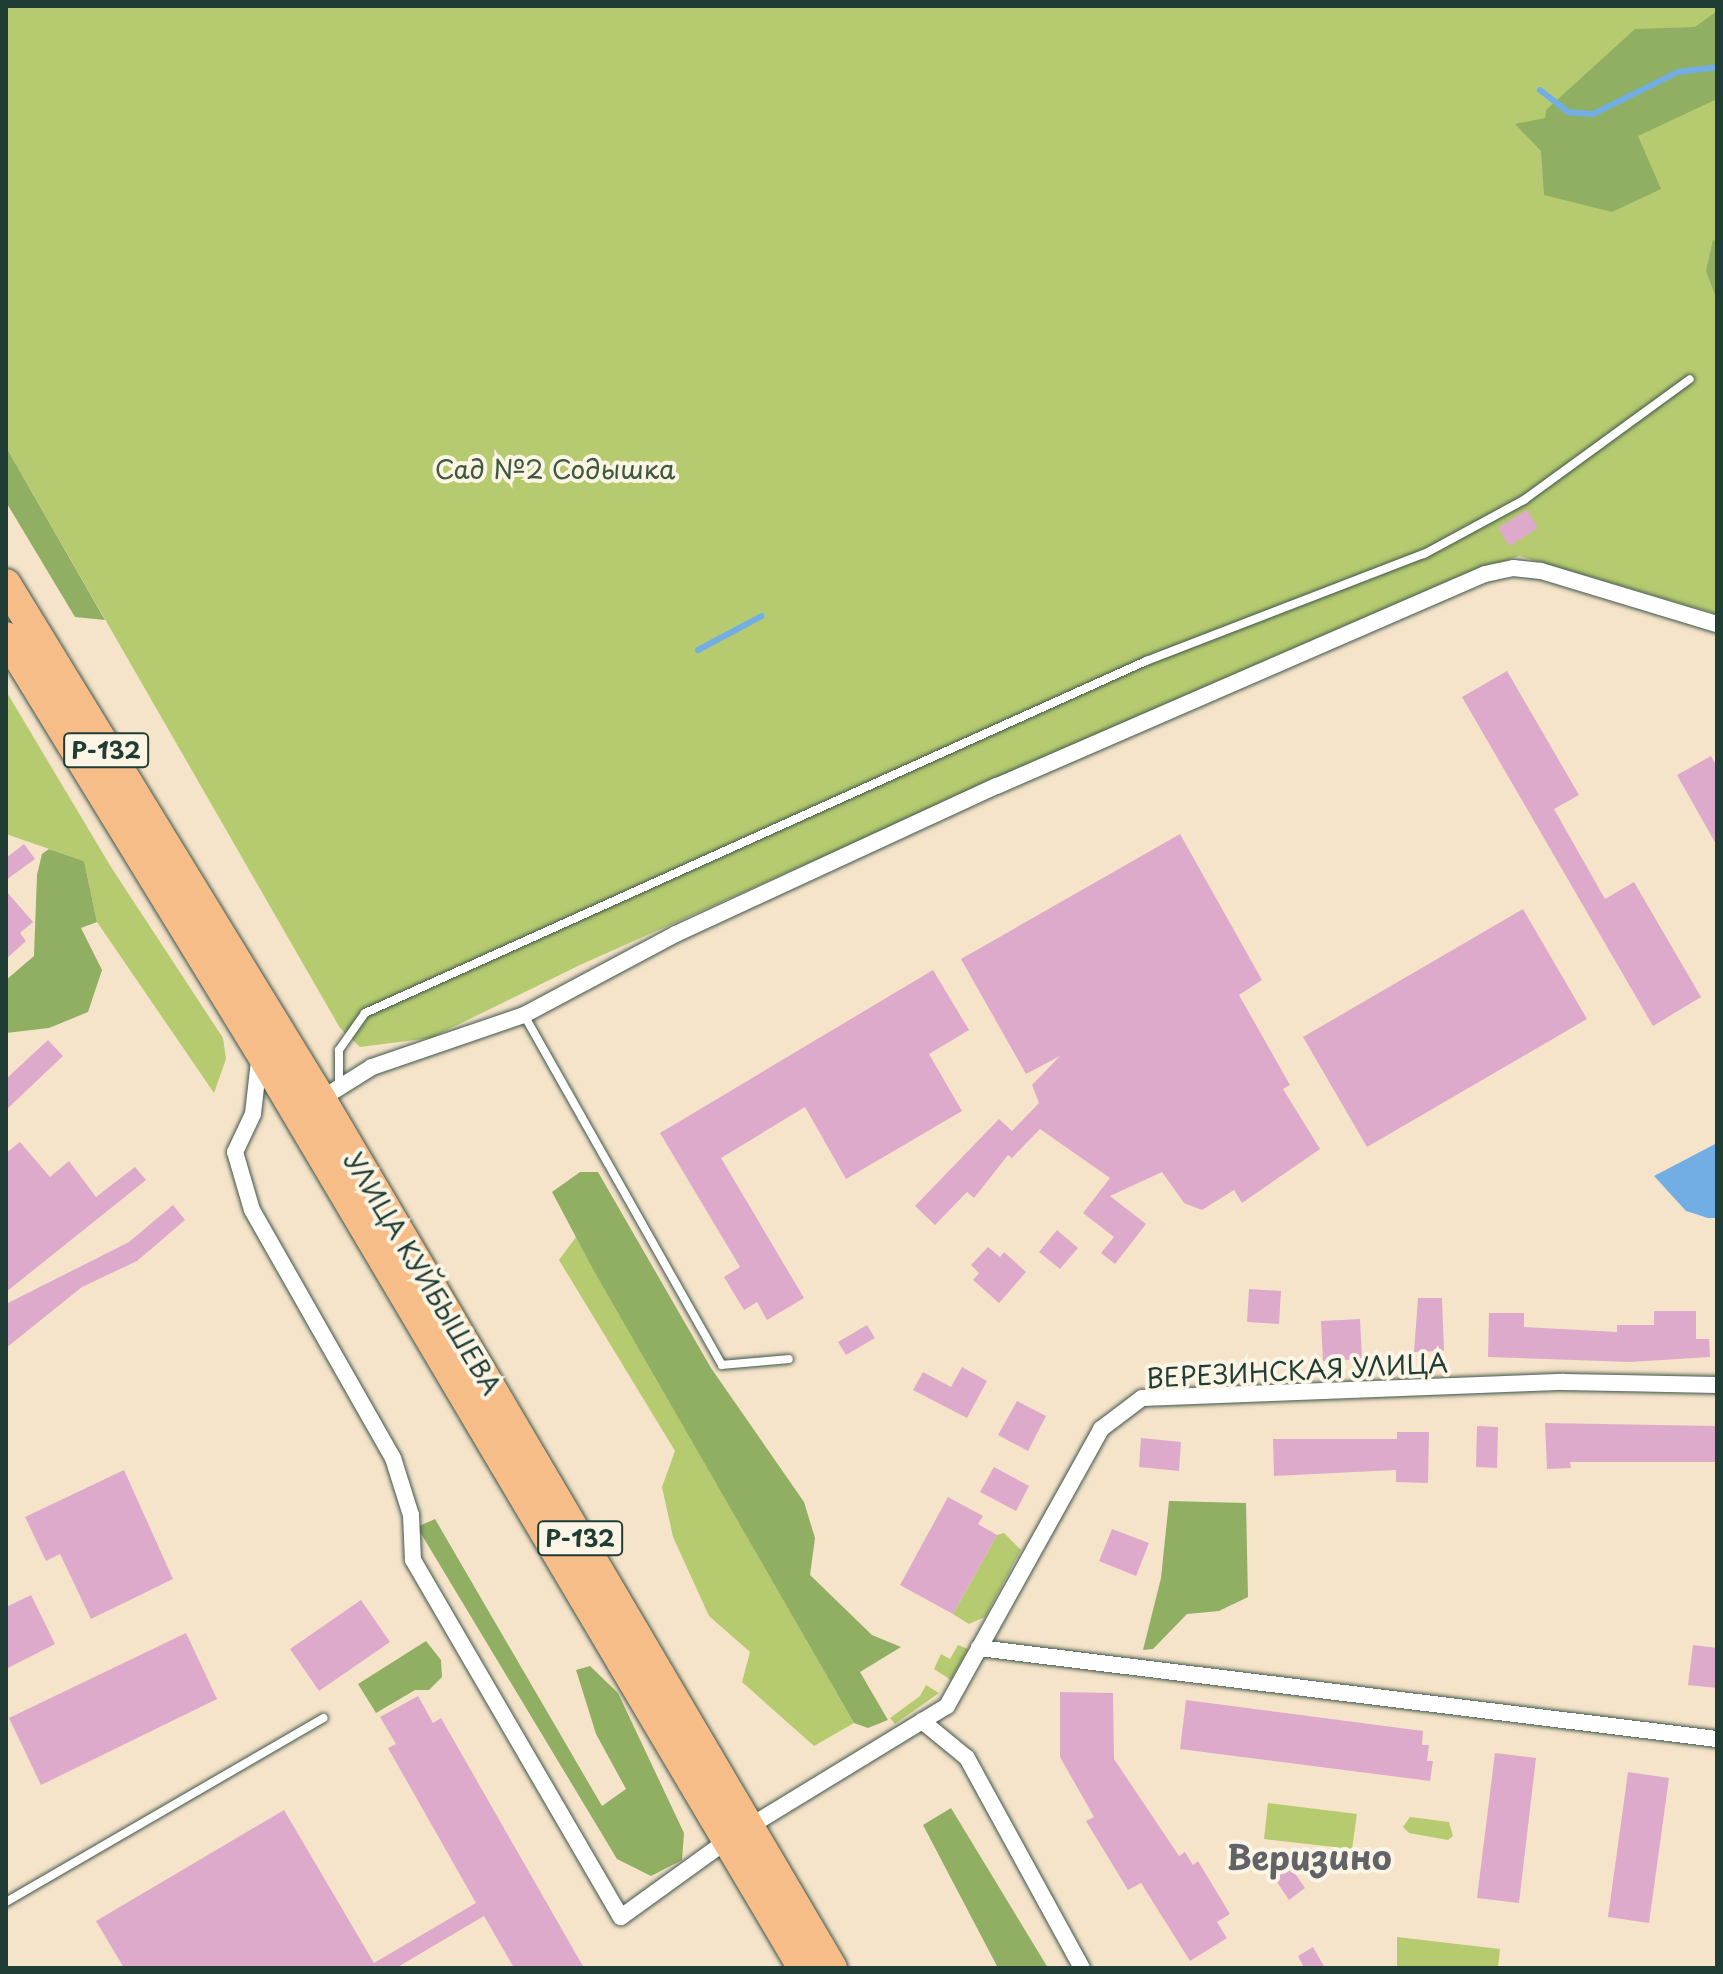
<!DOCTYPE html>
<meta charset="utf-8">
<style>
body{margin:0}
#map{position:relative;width:1723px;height:1974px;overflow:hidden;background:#f6e4ca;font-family:"Playpen Sans",sans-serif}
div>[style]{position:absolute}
.green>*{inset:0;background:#b6cb70}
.forest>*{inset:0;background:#90af62}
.water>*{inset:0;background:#72aee4}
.stream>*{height:6px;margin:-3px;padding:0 3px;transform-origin:3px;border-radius:3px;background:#72aee4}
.building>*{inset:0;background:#deaacc}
.roads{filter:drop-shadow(0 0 2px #3f564a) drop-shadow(0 0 2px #3f564a)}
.lane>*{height:8px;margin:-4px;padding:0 4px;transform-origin:4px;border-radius:4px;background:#fff}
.street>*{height:16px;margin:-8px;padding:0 8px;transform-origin:8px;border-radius:8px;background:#fff}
.highway>*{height:30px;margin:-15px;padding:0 15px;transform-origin:15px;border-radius:15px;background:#f7bd88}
span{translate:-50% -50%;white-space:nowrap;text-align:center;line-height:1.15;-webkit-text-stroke:8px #fcf5e5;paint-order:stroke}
.shield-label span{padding:2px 6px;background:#fcf5e5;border:2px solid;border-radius:6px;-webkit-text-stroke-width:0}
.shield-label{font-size:24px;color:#1f3d34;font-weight:700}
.park-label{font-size:26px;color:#3d5940}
.street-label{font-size:26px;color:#1f3d34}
.district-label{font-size:34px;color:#626369;font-weight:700}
.frame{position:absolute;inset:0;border:8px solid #1f3d34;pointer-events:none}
</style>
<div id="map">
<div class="green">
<div style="clip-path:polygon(6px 6px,1717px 6px,1717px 614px,1519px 556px,1452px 579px,1174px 700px,580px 965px,431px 1038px,360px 1047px,340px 1028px,6px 447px)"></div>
<div style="clip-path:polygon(6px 691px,111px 867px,223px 1038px,226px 1059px,214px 1093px,97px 922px,84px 861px,6px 834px)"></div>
<div style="clip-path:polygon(576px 1237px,854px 1723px,814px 1746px,742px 1682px,750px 1652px,709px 1616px,673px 1537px,662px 1487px,675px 1451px,559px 1260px)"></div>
<div style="clip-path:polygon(1004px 1533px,1021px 1550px,985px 1617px,969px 1624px,953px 1614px,997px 1535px)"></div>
<div style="clip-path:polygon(958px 1645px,968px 1649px,951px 1680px,934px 1669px,941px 1654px,950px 1659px)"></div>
<div style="clip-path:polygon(926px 1685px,939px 1693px,895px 1724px,890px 1718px,920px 1696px)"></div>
<div style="clip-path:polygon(1268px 1803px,1357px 1814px,1352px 1849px,1264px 1839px)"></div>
<div style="clip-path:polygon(1410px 1817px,1449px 1822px,1453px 1836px,1448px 1840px,1409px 1833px,1403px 1827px)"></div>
<div style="clip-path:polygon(1397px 1937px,1500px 1949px,1498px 1968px,1397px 1968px)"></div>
</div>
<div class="forest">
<div style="clip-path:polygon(1717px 11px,1717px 99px,1638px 136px,1661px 189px,1612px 212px,1544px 195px,1541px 151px,1515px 124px,1545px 118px,1546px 110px,1635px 29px,1695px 27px)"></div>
<div style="clip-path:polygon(1713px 240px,1717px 242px,1717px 300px,1706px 271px)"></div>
<div style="clip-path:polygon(6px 447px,105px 620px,75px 617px,6px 502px)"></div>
<div style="clip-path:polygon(49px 849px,84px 861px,97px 922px,81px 928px,102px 970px,88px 1012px,49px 1028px,6px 1033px,6px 980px,34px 956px,37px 875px,42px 854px)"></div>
<div style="clip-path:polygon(580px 1172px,598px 1172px,711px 1368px,804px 1502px,815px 1538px,810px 1575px,872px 1635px,901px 1647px,860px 1672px,888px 1720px,868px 1728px,854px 1723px,594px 1271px,552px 1192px)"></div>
<div style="clip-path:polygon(1169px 1501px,1246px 1503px,1248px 1597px,1219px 1611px,1187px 1614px,1153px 1649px,1143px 1650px,1161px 1578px)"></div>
<div style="clip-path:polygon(435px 1519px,602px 1806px,626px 1789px,596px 1734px,576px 1670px,590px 1666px,618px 1693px,684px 1833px,682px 1860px,651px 1876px,617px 1859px,417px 1527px)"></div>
<div style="clip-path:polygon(426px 1641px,441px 1660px,442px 1677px,429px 1690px,415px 1690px,376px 1713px,358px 1684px)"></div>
<div style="clip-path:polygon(951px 1808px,1048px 1968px,998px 1968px,923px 1825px)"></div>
</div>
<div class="water">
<div style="clip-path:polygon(1717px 1143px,1717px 1218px,1708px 1218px,1686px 1211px,1654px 1176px)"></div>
</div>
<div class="stream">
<div style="left:1540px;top:90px;width:36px;rotate:38deg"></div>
<div style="left:1568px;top:112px;width:25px;rotate:5deg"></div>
<div style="left:1593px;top:114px;width:95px;rotate:-26.3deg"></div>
<div style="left:1678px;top:72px;width:39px;rotate:-7deg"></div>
<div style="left:698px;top:650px;width:72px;rotate:-28deg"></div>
</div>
<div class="building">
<div style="clip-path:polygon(1527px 510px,1538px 528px,1509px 546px,1498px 528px)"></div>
<div style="clip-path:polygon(1507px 671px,1579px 795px,1554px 809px,1605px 899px,1634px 882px,1701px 997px,1653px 1026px,1462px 697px)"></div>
<div style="clip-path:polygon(1711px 756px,1717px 767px,1717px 846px,1677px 775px)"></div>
<div style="clip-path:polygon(1180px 834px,1262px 980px,1239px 995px,1290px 1085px,1283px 1089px,1320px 1149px,1242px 1203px,1234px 1190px,1202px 1210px,1184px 1203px,1162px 1172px,1110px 1196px,1146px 1224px,1115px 1264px,1101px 1253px,1114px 1237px,1083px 1213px,1110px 1178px,1040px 1129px,1012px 1158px,1008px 1155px,974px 1198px,967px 1192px,935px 1225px,915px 1206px,999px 1119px,1012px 1131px,1039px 1103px,1032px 1085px,1060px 1056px,1026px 1074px,961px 959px)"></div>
<div style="clip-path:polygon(24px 844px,35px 859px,6px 880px,6px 858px)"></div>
<div style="clip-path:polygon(6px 891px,33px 922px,20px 933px,26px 941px,6px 959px)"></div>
<div style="clip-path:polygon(1523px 909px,1587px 1019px,1367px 1147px,1303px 1037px)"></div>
<div style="clip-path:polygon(933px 970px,969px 1030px,929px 1054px,962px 1111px,846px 1179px,805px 1107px,721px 1158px,804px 1298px,767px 1320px,757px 1302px,744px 1310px,724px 1277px,740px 1267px,660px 1133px)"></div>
<div style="clip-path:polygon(48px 1040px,63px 1056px,6px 1110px,6px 1079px)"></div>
<div style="clip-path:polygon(20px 1142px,50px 1177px,69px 1161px,96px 1197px,135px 1167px,146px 1180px,6px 1292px,6px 1153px)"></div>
<div style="clip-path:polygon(173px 1205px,185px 1220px,137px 1261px,82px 1287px,6px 1348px,6px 1304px,129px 1242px)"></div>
<div style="clip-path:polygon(1057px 1230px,1078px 1248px,1060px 1269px,1039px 1252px)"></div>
<div style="clip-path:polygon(988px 1247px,1000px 1257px,1004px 1252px,1026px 1272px,999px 1303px,973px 1280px,979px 1273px,971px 1265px)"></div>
<div style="clip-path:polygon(1249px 1289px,1281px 1291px,1279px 1324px,1247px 1322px)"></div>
<div style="clip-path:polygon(1418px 1298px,1442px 1298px,1444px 1351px,1414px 1352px)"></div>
<div style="clip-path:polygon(1654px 1311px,1696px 1311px,1696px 1339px,1709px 1339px,1710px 1357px,1630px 1362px,1488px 1357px,1489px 1313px,1524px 1313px,1524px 1327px,1617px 1332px,1617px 1325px,1654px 1325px)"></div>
<div style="clip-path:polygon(1360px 1319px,1362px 1359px,1323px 1361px,1321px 1321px)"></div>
<div style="clip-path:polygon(867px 1325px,875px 1338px,846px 1355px,838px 1342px)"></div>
<div style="clip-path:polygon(962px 1367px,987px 1381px,967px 1418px,913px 1390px,923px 1372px,951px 1387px)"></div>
<div style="clip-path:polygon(1017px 1401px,1046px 1416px,1028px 1451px,998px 1435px)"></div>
<div style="clip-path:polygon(1545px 1423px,1717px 1426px,1717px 1462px,1570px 1462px,1571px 1468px,1547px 1469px)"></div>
<div style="clip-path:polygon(1477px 1426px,1498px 1427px,1497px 1468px,1476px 1467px)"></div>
<div style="clip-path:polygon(1397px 1432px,1429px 1432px,1428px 1483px,1396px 1482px,1396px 1470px,1274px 1476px,1273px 1439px,1397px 1439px)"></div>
<div style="clip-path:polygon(1141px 1438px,1181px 1442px,1179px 1471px,1139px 1467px)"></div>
<div style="clip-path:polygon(994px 1467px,1029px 1486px,1016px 1511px,980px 1492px)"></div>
<div style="clip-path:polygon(124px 1470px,173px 1579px,91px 1619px,60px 1554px,46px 1561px,25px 1517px)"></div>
<div style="clip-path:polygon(948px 1497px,983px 1516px,978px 1524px,997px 1535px,953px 1614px,900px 1585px)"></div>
<div style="clip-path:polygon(1112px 1529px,1149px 1543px,1136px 1576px,1099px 1561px)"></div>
<div style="clip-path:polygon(31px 1595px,55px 1644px,6px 1669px,6px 1607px)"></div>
<div style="clip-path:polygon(361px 1600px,390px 1642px,319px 1691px,290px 1649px)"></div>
<div style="clip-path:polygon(186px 1633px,217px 1699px,41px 1785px,9px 1718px)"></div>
<div style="clip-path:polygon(1693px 1645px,1717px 1648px,1717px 1688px,1688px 1685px)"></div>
<div style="clip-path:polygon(1060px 1692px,1113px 1693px,1114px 1759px,1179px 1856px,1185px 1852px,1193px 1865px,1198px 1861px,1230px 1914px,1217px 1922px,1227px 1938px,1190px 1961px,1141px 1883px,1128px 1890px,1086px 1821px,1094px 1817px,1060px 1757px)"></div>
<div style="clip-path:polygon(418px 1696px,433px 1723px,441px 1718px,584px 1968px,514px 1968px,484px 1916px,396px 1968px,124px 1968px,96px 1921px,284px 1810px,374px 1963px,476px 1903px,388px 1748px,396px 1744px,380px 1717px)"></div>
<div style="clip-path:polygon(1186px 1700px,1423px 1731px,1422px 1745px,1429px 1745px,1427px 1761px,1433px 1761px,1430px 1781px,1180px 1749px)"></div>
<div style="clip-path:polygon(1495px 1753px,1536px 1758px,1519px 1903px,1477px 1898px)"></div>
<div style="clip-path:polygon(1628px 1772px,1669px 1778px,1649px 1923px,1608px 1917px)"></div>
<div style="clip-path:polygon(1289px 1865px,1305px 1888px,1289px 1900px,1273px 1876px)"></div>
<div style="clip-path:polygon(1313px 1947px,1325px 1968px,1304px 1968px,1298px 1956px)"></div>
</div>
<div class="roads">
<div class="lane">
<div style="left:524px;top:1015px;width:402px;rotate:60.5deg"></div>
<div style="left:722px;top:1365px;width:67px;rotate:-5.1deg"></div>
<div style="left:339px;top:1085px;width:35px;rotate:-90deg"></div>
<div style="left:339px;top:1050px;width:45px;rotate:-54.9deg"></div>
<div style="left:365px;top:1013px;width:857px;rotate:-24.26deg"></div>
<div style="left:1146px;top:661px;width:298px;rotate:-21.1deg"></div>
<div style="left:1424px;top:554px;width:114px;rotate:-28.4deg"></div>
<div style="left:1524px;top:500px;width:205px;rotate:-36.1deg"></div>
<div style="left:6px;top:1902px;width:367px;rotate:-30.1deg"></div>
</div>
<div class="street">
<div style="left:259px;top:1061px;width:53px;rotate:96.5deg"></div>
<div style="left:253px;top:1114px;width:42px;rotate:115.3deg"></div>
<div style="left:235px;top:1152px;width:60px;rotate:73.7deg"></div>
<div style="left:252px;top:1210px;width:285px;rotate:60.4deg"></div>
<div style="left:393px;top:1458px;width:60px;rotate:72.5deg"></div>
<div style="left:411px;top:1515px;width:45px;rotate:87.5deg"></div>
<div style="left:413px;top:1560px;width:413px;rotate:59.8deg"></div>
<div style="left:621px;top:1917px;width:133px;rotate:-35.8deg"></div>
<div style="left:729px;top:1839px;width:255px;rotate:-31.4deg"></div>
<div style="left:947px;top:1706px;width:317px;rotate:-60.9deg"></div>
<div style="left:1101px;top:1429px;width:51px;rotate:-37.1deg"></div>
<div style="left:1142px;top:1398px;width:422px;rotate:-2.2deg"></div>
<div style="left:1564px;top:1382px;width:153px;rotate:1.1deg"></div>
<div style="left:321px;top:1099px;width:60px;rotate:-32.1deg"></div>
<div style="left:372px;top:1067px;width:161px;rotate:-18.9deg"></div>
<div style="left:524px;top:1015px;width:172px;rotate:-28.1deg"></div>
<div style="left:676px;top:934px;width:353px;rotate:-24.8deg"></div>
<div style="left:997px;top:786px;width:532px;rotate:-23.48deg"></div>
<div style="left:1485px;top:574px;width:29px;rotate:-12deg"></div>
<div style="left:1513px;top:568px;width:28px;rotate:6deg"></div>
<div style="left:1541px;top:571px;width:184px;rotate:16.8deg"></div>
<div style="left:979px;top:1648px;width:744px;rotate:7.03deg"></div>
<div style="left:922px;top:1721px;width:58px;rotate:39.4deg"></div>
<div style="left:967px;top:1758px;width:239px;rotate:61.3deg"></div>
</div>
<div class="highway">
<div style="left:6px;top:584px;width:604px;rotate:58.55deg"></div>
<div style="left:321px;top:1099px;width:1008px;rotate:59.54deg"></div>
<div style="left:6px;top:637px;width:482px;rotate:58.5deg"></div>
<div style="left:258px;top:1048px;width:1069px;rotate:59.36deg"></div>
</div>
</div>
<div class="shield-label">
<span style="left:106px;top:750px">Р-132</span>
<span style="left:580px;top:1538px">Р-132</span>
</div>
<div class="park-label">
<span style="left:555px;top:469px">Сад №2 Содышка</span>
</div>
<div class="street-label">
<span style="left:423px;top:1273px;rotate:59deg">УЛИЦА КУЙБЫШЕВА</span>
<span style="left:1297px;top:1370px;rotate:-3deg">ВЕРЕЗИНСКАЯ УЛИЦА</span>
</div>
<div class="district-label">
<span style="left:1309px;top:1857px">Веризино</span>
</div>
<div class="frame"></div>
</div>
